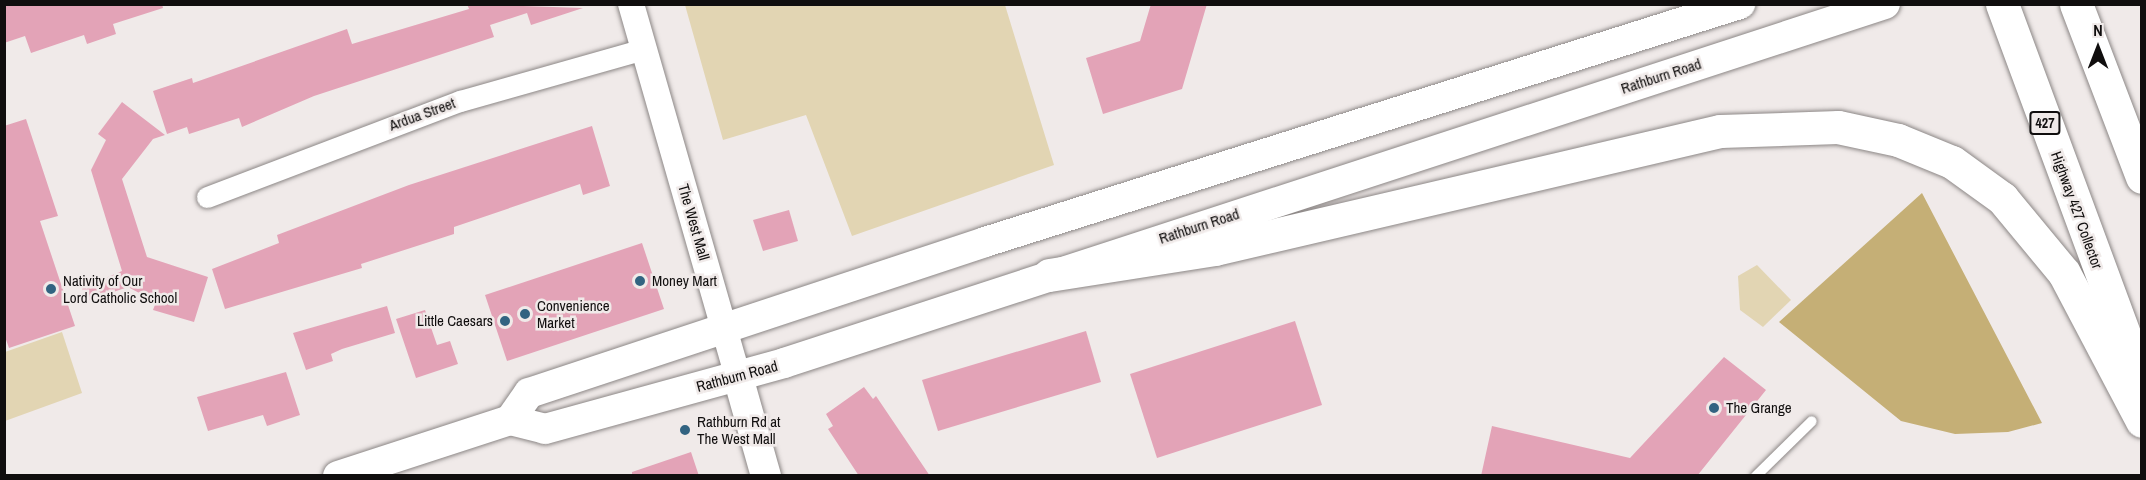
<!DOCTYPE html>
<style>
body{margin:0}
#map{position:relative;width:2146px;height:480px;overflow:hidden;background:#f0eae9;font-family:"Archivo Narrow",sans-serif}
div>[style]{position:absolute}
.green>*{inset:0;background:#e2d5b3}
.forest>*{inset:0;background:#c5af76}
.building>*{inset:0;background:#e3a3b7}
.roads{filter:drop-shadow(0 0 2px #8c8786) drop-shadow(0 0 2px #8c8786)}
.service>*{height:10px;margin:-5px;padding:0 5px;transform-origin:5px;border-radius:5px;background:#fff}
.minor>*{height:21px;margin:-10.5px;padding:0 10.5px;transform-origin:10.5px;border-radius:10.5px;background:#fff}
.tertiary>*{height:26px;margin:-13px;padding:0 13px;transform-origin:13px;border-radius:13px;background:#fff}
.secondary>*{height:30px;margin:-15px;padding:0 15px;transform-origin:15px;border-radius:15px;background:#fff}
.motorway>*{height:33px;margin:-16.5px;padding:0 16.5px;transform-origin:16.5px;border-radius:16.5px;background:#fff}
.dots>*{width:16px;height:16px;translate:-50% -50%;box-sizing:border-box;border:3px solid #f0eae9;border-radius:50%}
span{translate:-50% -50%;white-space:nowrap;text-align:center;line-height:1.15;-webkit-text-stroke:5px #f0eae9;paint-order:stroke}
.shield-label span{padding:2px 4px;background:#f0eae9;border:2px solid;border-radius:4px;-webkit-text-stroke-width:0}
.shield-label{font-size:14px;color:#100e0e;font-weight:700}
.street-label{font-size:15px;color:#100e0e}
.poi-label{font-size:15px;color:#100e0e}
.left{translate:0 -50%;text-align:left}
.right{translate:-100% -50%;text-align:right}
.frame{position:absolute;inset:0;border:6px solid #100e0e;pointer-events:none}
.north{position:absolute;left:2068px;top:18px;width:60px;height:60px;-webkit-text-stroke:4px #f0eae9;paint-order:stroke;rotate:0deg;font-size:16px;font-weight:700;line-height:24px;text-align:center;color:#100e0e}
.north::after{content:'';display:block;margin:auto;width:21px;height:27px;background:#100e0e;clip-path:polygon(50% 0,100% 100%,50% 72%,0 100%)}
</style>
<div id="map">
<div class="green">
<div style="clip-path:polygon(685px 5px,1005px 5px,1054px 165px,852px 236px,806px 115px,723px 140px)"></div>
<div style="clip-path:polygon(1757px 265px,1791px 300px,1763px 327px,1740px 310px,1738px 276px)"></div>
<div style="clip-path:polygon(62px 332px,82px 393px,5px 421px,5px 352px)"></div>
</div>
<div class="forest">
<div style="clip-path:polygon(1922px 193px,1971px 287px,2042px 423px,2008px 432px,1955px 434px,1901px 421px,1779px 322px)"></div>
</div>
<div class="building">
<div style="clip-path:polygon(4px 4px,162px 4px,163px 8px,113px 24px,116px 34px,87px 44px,84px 35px,31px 53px,25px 36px,4px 43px)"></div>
<div style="clip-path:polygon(467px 4px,583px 8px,531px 25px,527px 13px,490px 25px,494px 37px,314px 96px,242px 127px,239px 118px,189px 134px,187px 127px,167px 134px,153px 91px,192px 78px,193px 83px,347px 29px,352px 44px,469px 9px)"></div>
<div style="clip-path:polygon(1151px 4px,1207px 4px,1182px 89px,1103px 114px,1086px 58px,1140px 41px)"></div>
<div style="clip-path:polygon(122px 102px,165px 135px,153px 139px,122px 179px,147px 257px,208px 277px,194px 322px,153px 310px,156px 302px,128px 287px,87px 301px,82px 288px,122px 271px,91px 170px,106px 140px,98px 134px)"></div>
<div style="clip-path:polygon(26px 119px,58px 216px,40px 221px,75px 326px,9px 348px,4px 334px,4px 126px)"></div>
<div style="clip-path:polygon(592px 126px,610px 186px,583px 195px,580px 184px,454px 227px,454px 234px,361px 264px,362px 268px,225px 309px,212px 269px,279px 243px,277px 235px,409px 185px)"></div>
<div style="clip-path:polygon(789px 210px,798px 241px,763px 251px,753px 220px)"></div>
<div style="clip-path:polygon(642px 243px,664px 309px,507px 361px,485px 295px)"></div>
<div style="clip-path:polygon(387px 306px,395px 333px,342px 349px,331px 354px,333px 361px,306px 370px,293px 333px)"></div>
<div style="clip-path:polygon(425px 310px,437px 345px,450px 341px,458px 364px,416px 378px,396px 319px)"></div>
<div style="clip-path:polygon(1295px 321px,1322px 405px,1157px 458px,1130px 374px)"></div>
<div style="clip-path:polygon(1086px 331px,1101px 382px,938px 431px,922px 380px)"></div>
<div style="clip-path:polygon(1724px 357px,1766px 390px,1697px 476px,1481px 476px,1492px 426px,1630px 458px)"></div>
<div style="clip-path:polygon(286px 372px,300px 415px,267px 426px,263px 415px,208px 431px,197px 397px)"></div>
<div style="clip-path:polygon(864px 387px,873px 399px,876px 396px,930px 476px,859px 476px,828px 429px,833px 426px,826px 414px)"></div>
<div style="clip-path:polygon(691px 452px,699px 476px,632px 476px,632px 472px)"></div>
</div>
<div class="roads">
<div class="service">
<div style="left:1756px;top:476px;width:78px;rotate:-44.5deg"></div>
</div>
<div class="minor">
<div style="left:207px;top:197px;width:271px;rotate:-20.8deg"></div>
<div style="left:460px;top:101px;width:191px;rotate:-15.8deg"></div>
</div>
<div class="tertiary">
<div style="left:631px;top:4px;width:388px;rotate:74deg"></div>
</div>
<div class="secondary">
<div style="left:738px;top:377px;width:103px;rotate:74.2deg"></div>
<div style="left:510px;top:420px;width:33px;rotate:-55deg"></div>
<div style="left:529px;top:393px;width:480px;rotate:-18.3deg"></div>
<div style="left:985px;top:242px;width:792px;rotate:-17.5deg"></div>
<div style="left:338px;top:476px;width:181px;rotate:-18deg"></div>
<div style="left:510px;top:420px;width:36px;rotate:14deg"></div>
<div style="left:545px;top:429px;width:248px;rotate:-15.4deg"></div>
<div style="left:784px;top:363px;width:1158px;rotate:-18.06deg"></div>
</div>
<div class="motorway">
<div style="left:2002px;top:4px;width:403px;rotate:69.7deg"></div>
<div style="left:2076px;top:4px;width:185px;rotate:69.1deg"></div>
<div style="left:1049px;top:275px;width:168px;rotate:-8.9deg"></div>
<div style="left:1215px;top:249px;width:519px;rotate:-13.15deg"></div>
<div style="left:1720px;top:131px;width:118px;rotate:-1.9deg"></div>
<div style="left:1838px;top:127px;width:61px;rotate:12.2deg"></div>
<div style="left:1898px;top:140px;width:58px;rotate:22.2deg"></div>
<div style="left:1952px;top:162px;width:62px;rotate:35.8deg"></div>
<div style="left:2002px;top:198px;width:97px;rotate:50.4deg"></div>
<div style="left:2064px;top:273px;width:167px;rotate:62.2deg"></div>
</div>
</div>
<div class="dots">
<div style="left:640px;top:281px;background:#326381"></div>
<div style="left:51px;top:289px;background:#326381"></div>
<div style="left:525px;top:314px;background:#326381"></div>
<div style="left:505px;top:321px;background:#326381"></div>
<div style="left:1714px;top:408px;background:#326381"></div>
<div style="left:685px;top:430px;background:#326381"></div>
</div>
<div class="shield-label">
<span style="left:2045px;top:123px">427</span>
</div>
<div class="street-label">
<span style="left:1661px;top:76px;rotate:-18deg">Rathburn Road</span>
<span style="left:422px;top:114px;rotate:-20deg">Ardua Street</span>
<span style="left:2077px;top:210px;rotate:70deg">Highway 427 Collector</span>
<span style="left:694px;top:222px;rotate:74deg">The West Mall</span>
<span style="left:1199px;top:226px;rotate:-18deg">Rathburn Road</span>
<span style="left:737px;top:376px;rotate:-15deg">Rathburn Road</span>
</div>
<div class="poi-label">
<span class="left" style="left:63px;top:289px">Nativity of Our<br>Lord Catholic School</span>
<span class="left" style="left:652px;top:281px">Money Mart</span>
<span class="left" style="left:537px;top:314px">Convenience<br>Market</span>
<span class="right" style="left:493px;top:321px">Little Caesars</span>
<span class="left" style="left:1726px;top:408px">The Grange</span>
<span class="left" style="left:697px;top:430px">Rathburn Rd at<br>The West Mall</span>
</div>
<div class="frame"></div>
<div class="north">N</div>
</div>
